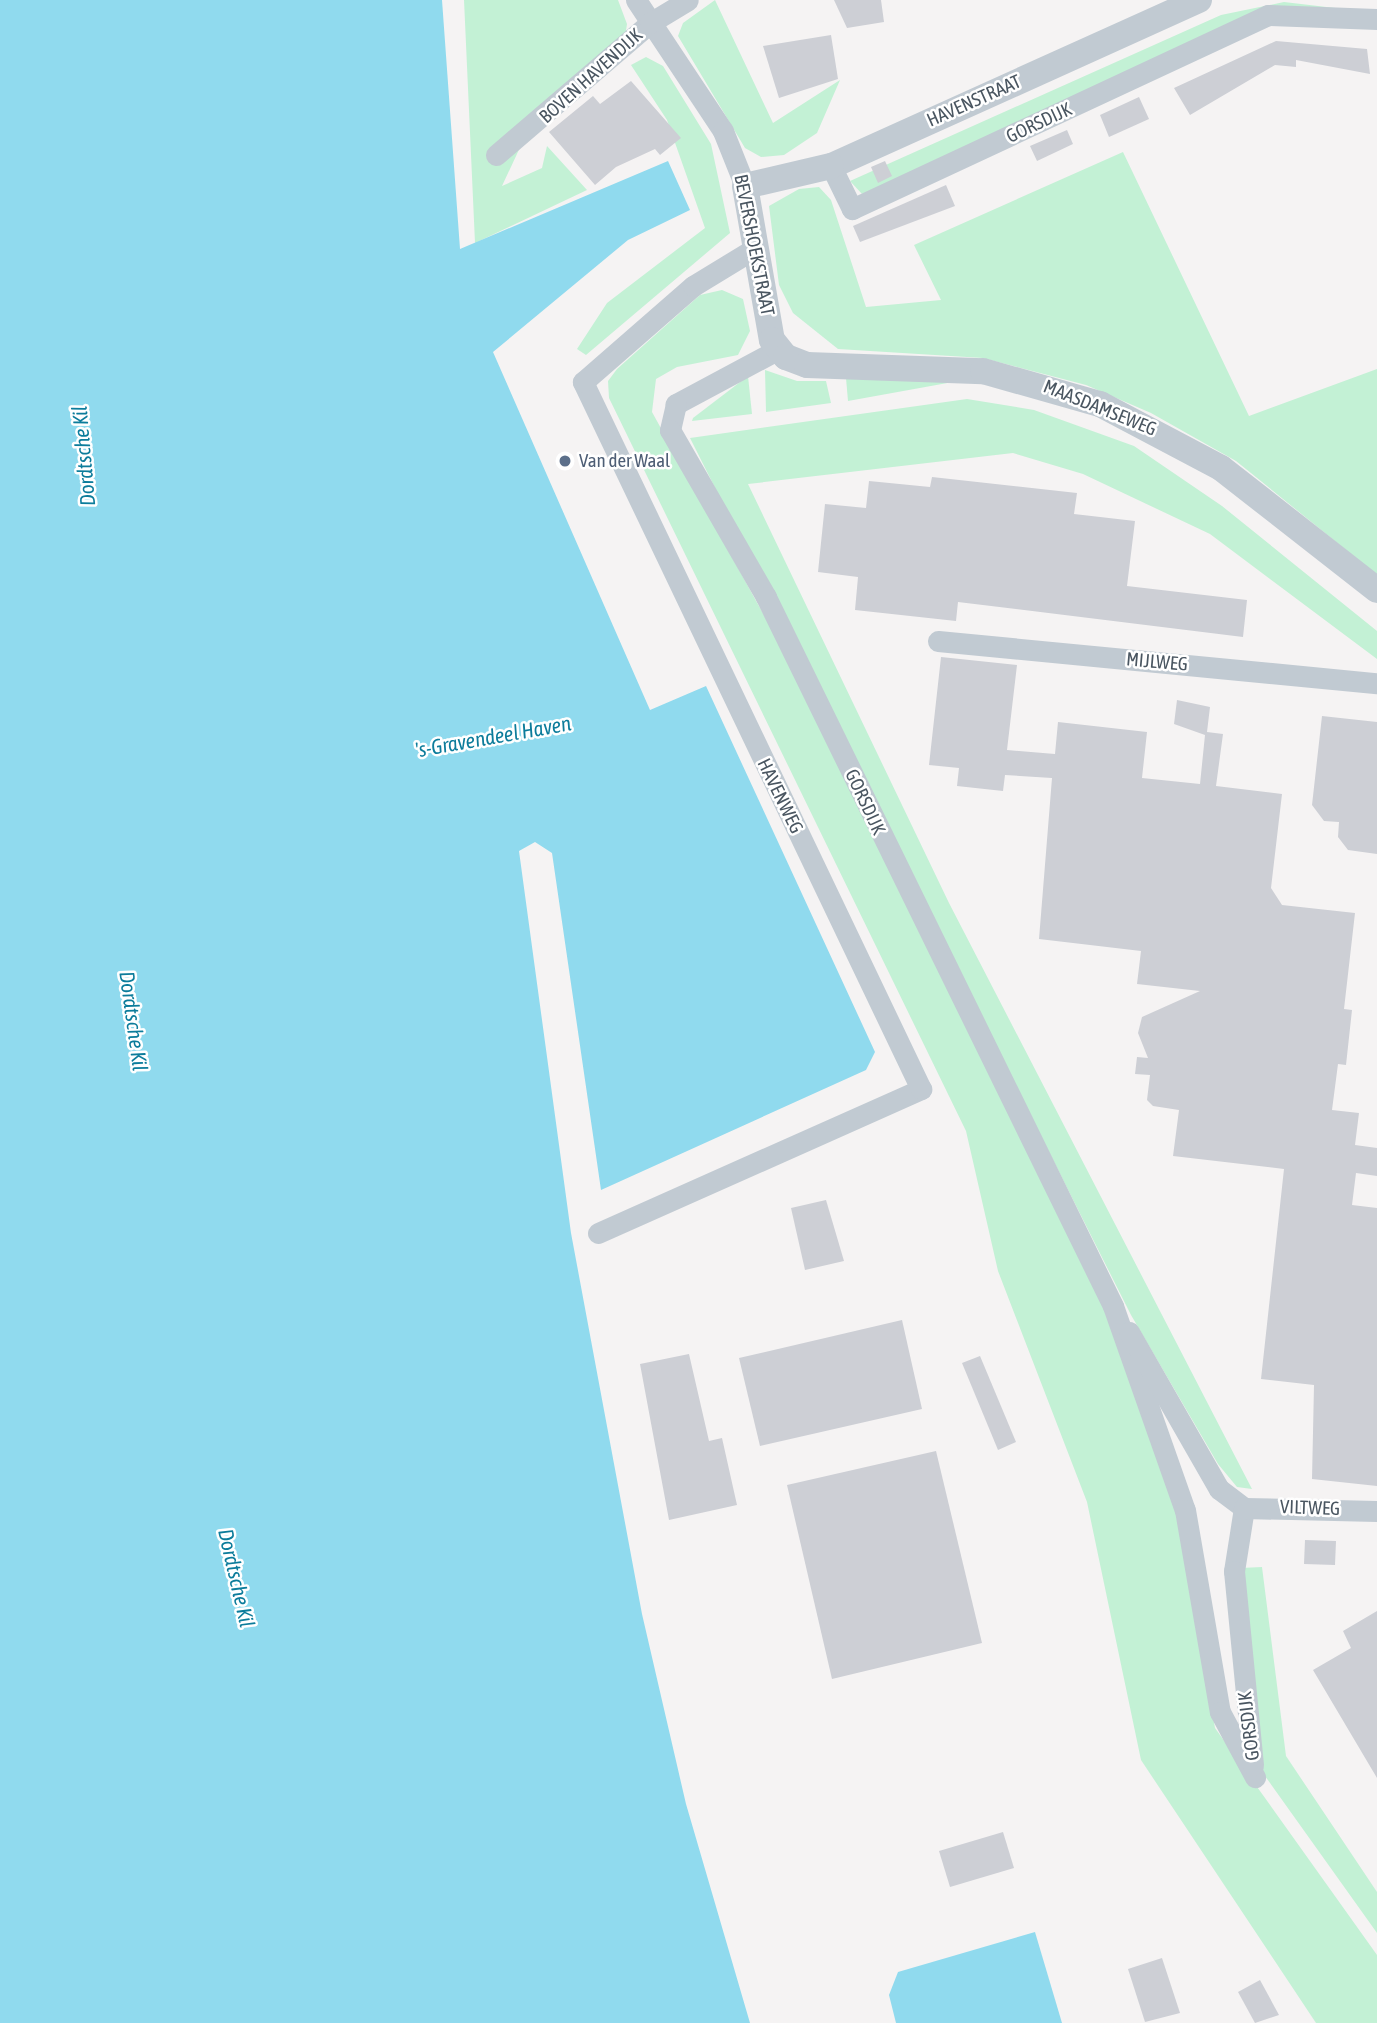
<!DOCTYPE html>
<style>
body{margin:0}
#map{position:relative;width:1377px;height:2023px;overflow:hidden;background:#f5f3f3;font-family:"Asap Condensed",sans-serif}
div>[style]{position:absolute}
.green>*{inset:0;background:#c3f1d5}
.water>*{inset:0;background:#90daee}
.building>*{inset:0;background:#cdcfd5}
.minor>*{height:21px;margin:-10.5px;padding:0 10.5px;transform-origin:10.5px;border-radius:10.5px;background:#c1cad2}
.tertiary>*{height:26px;margin:-13px;padding:0 13px;transform-origin:13px;border-radius:13px;background:#c1cad2}
.dots>*{width:19px;height:19px;translate:-50% -50%;box-sizing:border-box;border:4px solid #fff;border-radius:50%}
span{translate:-50% -50%;white-space:nowrap;text-align:center;line-height:1.15;-webkit-text-stroke:5px #fff;paint-order:stroke}
.street-label{font-size:19px;color:#4a5661}
.service-label{font-size:19px;color:#4e5e75}
.left{translate:0 -50%;text-align:left}
.water-label{font-size:21px;color:#0c7c9b;font-style:italic}
</style>
<div id="map">
<div class="green">
<div style="clip-path:polygon(464px 0,618px 0,627px 24px,625px 37px,537px 111px,502px 186px,542px 168px,547px 146px,587px 190px,475px 243px)"></div>
<div style="clip-path:polygon(715px 0,773px 123px,840px 80px,817px 133px,784px 155px,761px 157px,745px 148px,678px 36px,683px 23px)"></div>
<div style="clip-path:polygon(1284px 2px,1352px 10px,1282px 18px,862px 194px,850px 181px,1221px 15px)"></div>
<div style="clip-path:polygon(646px 57px,663px 66px,711px 144px,730px 233px,586px 355px,577px 349px,607px 303px,705px 228px,667px 120px,631px 65px)"></div>
<div style="clip-path:polygon(1123px 152px,1249px 416px,1377px 369px,1377px 575px,1236px 461px,1151px 413px,1086px 385px,983px 358px,838px 349px,793px 313px,779px 285px,769px 206px,799px 189px,819px 187px,831px 200px,866px 307px,941px 300px,914px 245px)"></div>
<div style="clip-path:polygon(722px 290px,743px 299px,750px 331px,738px 355px,677px 367px,656px 379px,652px 412px,793px 668px,1102px 1285px,1180px 1523px,1215px 1728px,1377px 1955px,1377px 2023px,1316px 2023px,1141px 1760px,1087px 1502px,998px 1271px,966px 1131px,609px 398px,608px 381px,617px 369px,700px 295px)"></div>
<div style="clip-path:polygon(765px 370px,797px 381px,826px 381px,831px 403px,766px 412px)"></div>
<div style="clip-path:polygon(748px 376px,752px 414px,692px 421px,693px 418px)"></div>
<div style="clip-path:polygon(846px 378px,964px 380px,848px 401px)"></div>
<div style="clip-path:polygon(967px 399px,1034px 410px,1134px 446px,1222px 506px,1377px 631px,1377px 659px,1210px 534px,1083px 474px,1013px 453px,748px 484px,949px 903px,1252px 1489px,1237px 1487px,1218px 1464px,1131px 1315px,690px 438px)"></div>
<div style="clip-path:polygon(1262px 1567px,1286px 1756px,1377px 1892px,1377px 1933px,1260px 1769px,1241px 1568px)"></div>
</div>
<div class="water">
<div style="clip-path:polygon(0 0,442px 0,460px 249px,668px 161px,690px 210px,628px 240px,493px 352px,650px 710px,706px 686px,875px 1052px,866px 1070px,601px 1190px,552px 853px,535px 842px,519px 851px,571px 1233px,642px 1614px,686px 1804px,750px 2023px,0 2023px)"></div>
<div style="clip-path:polygon(1035px 1932px,1062px 2023px,896px 2023px,889px 1995px,898px 1972px)"></div>
</div>
<div class="building">
<div style="clip-path:polygon(834px 0,881px 0,884px 22px,847px 28px)"></div>
<div style="clip-path:polygon(831px 35px,838px 79px,779px 98px,763px 46px)"></div>
<div style="clip-path:polygon(1276px 41px,1367px 49px,1370px 74px,1296px 60px,1296px 67px,1275px 65px,1190px 115px,1174px 88px)"></div>
<div style="clip-path:polygon(631px 81px,681px 138px,660px 155px,655px 149px,616px 167px,595px 185px,549px 132px,593px 96px,600px 104px)"></div>
<div style="clip-path:polygon(1139px 97px,1149px 119px,1109px 137px,1100px 115px)"></div>
<div style="clip-path:polygon(1067px 130px,1073px 144px,1037px 161px,1030px 146px)"></div>
<div style="clip-path:polygon(885px 161px,892px 176px,878px 183px,871px 167px)"></div>
<div style="clip-path:polygon(946px 185px,955px 206px,860px 242px,853px 226px)"></div>
<div style="clip-path:polygon(932px 477px,1077px 493px,1074px 514px,1135px 521px,1127px 586px,1247px 600px,1243px 637px,958px 602px,956px 621px,855px 610px,858px 577px,818px 572px,825px 504px,866px 508px,869px 481px,930px 487px)"></div>
<div style="clip-path:polygon(941px 657px,1017px 665px,1007px 750px,1055px 754px,1058px 722px,1147px 732px,1142px 778px,1200px 784px,1205px 735px,1174px 724px,1177px 700px,1210px 707px,1207px 732px,1223px 734px,1216px 786px,1282px 794px,1271px 888px,1282px 905px,1355px 913px,1344px 1009px,1352px 1010px,1346px 1065px,1338px 1064px,1332px 1110px,1359px 1113px,1355px 1145px,1377px 1148px,1377px 1176px,1356px 1173px,1352px 1205px,1377px 1208px,1377px 1486px,1312px 1479px,1314px 1385px,1261px 1379px,1284px 1169px,1173px 1156px,1179px 1110px,1153px 1106px,1147px 1100px,1150px 1075px,1135px 1074px,1137px 1057px,1148px 1058px,1138px 1033px,1142px 1017px,1200px 991px,1137px 984px,1141px 951px,1039px 939px,1052px 778px,1005px 775px,1003px 791px,957px 786px,959px 768px,929px 765px)"></div>
<div style="clip-path:polygon(1322px 716px,1377px 722px,1377px 854px,1348px 850px,1338px 837px,1339px 822px,1324px 821px,1312px 805px)"></div>
<div style="clip-path:polygon(826px 1200px,844px 1261px,805px 1270px,791px 1208px)"></div>
<div style="clip-path:polygon(902px 1320px,922px 1409px,760px 1446px,739px 1358px)"></div>
<div style="clip-path:polygon(689px 1354px,709px 1441px,722px 1438px,737px 1505px,669px 1520px,640px 1364px)"></div>
<div style="clip-path:polygon(980px 1356px,1016px 1442px,998px 1450px,962px 1363px)"></div>
<div style="clip-path:polygon(936px 1451px,982px 1643px,832px 1679px,787px 1485px)"></div>
<div style="clip-path:polygon(1305px 1540px,1336px 1541px,1335px 1565px,1304px 1564px)"></div>
<div style="clip-path:polygon(1377px 1611px,1377px 1778px,1313px 1670px,1351px 1648px,1343px 1631px)"></div>
<div style="clip-path:polygon(1003px 1832px,1014px 1868px,950px 1887px,939px 1851px)"></div>
<div style="clip-path:polygon(1162px 1958px,1180px 2013px,1145px 2022px,1128px 1969px)"></div>
<div style="clip-path:polygon(1260px 1980px,1279px 2015px,1255px 2023px,1238px 1992px)"></div>
</div>
<div class="minor">
<div style="left:636px;top:0;width:157px;rotate:56.4deg"></div>
<div style="left:723px;top:131px;width:59px;rotate:68.2deg"></div>
<div style="left:496px;top:155px;width:203px;rotate:-40.6deg"></div>
<div style="left:650px;top:23px;width:44px;rotate:-31.2deg"></div>
<div style="left:831px;top:166px;width:48px;rotate:64deg"></div>
<div style="left:852px;top:209px;width:459px;rotate:-25deg"></div>
<div style="left:1268px;top:15px;width:109px;rotate:2.1deg"></div>
<div style="left:777px;top:350px;width:115px;rotate:151.9deg"></div>
<div style="left:676px;top:404px;width:27px;rotate:103deg"></div>
<div style="left:670px;top:430px;width:193px;rotate:60.1deg"></div>
<div style="left:766px;top:597px;width:789px;rotate:63.92deg"></div>
<div style="left:1113px;top:1306px;width:216px;rotate:70.6deg"></div>
<div style="left:1185px;top:1510px;width:205px;rotate:80.2deg"></div>
<div style="left:1220px;top:1712px;width:74px;rotate:61.7deg"></div>
<div style="left:938px;top:641px;width:441px;rotate:5.5deg"></div>
<div style="left:598px;top:1233px;width:354px;rotate:-24deg"></div>
<div style="left:921px;top:1089px;width:784px;rotate:-115.55deg"></div>
<div style="left:583px;top:382px;width:146px;rotate:-41.1deg"></div>
<div style="left:693px;top:286px;width:75px;rotate:-31.4deg"></div>
<div style="left:1129px;top:1332px;width:181px;rotate:60.2deg"></div>
<div style="left:1219px;top:1489px;width:31px;rotate:37deg"></div>
<div style="left:1244px;top:1508px;width:64px;rotate:99deg"></div>
<div style="left:1234px;top:1571px;width:195px;rotate:84.4deg"></div>
<div style="left:1244px;top:1508px;width:133px;rotate:1.3deg"></div>
</div>
<div class="tertiary">
<div style="left:1199px;top:0;width:404px;rotate:155.7deg"></div>
<div style="left:831px;top:166px;width:88px;rotate:166.9deg"></div>
<div style="left:745px;top:186px;width:156px;rotate:80.1deg"></div>
<div style="left:772px;top:340px;width:22px;rotate:51deg"></div>
<div style="left:786px;top:357px;width:22px;rotate:21deg"></div>
<div style="left:807px;top:365px;width:176px;rotate:2deg"></div>
<div style="left:983px;top:371px;width:122px;rotate:15.8deg"></div>
<div style="left:1100px;top:404px;width:137px;rotate:27.9deg"></div>
<div style="left:1221px;top:468px;width:198px;rotate:38deg"></div>
</div>
<div class="dots">
<div style="left:565px;top:461px;background:#5c6f8a"></div>
</div>
<div class="street-label">
<span style="left:591px;top:76px;rotate:-42deg">BOVEN HAVENDIJK</span>
<span style="left:974px;top:101px;rotate:-24deg">HAVENSTRAAT</span>
<span style="left:1039px;top:123px;rotate:-25deg">GORSDIJK</span>
<span style="left:754px;top:245px;rotate:79deg">BEVERSHOEKSTRAAT</span>
<span style="left:1100px;top:408px;rotate:22deg">MAASDAMSEWEG</span>
<span style="left:1157px;top:662px;rotate:5deg">MIJLWEG</span>
<span style="left:780px;top:796px;rotate:64deg">HAVENWEG</span>
<span style="left:865px;top:802px;rotate:65deg">GORSDIJK</span>
<span style="left:1310px;top:1508px;rotate:2deg">VILTWEG</span>
<span style="left:1249px;top:1726px;rotate:-97deg">GORSDIJK</span>
</div>
<div class="service-label">
<span class="left" style="left:579px;top:461px">Van der Waal</span>
</div>
<div class="water-label">
<span style="left:83px;top:456px;rotate:-95deg">Dordtsche Kil</span>
<span style="left:493px;top:736px;rotate:-10deg">'s-Gravendeel Haven</span>
<span style="left:134px;top:1021px;rotate:82deg">Dordtsche Kil</span>
<span style="left:237px;top:1578px;rotate:77deg">Dordtsche Kil</span>
</div>
</div>
